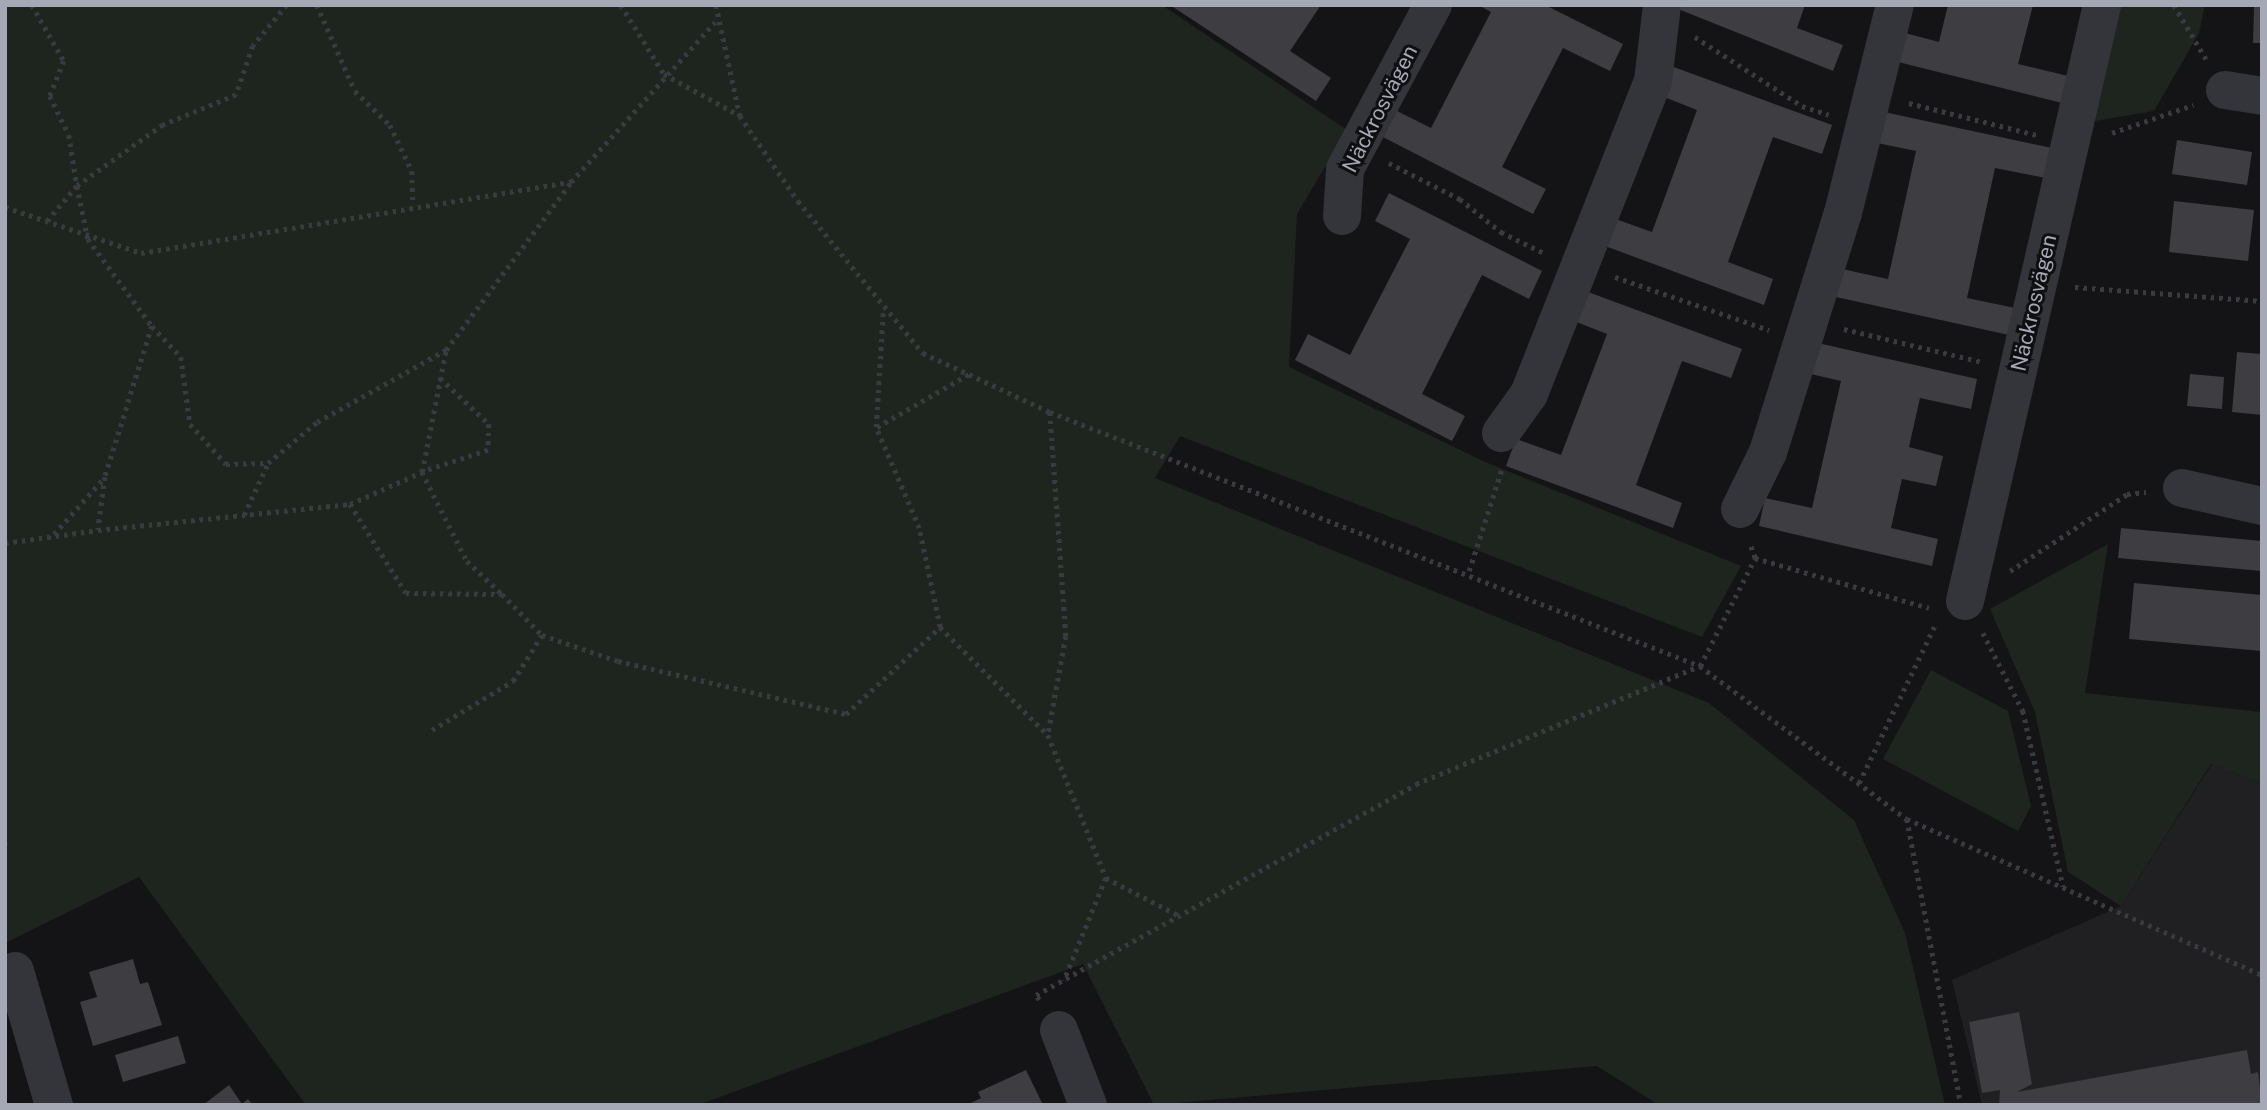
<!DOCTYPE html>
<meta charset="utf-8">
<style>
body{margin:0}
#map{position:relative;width:2267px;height:1110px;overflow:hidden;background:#141315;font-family:"Public Sans",sans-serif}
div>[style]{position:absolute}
.built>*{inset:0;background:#201f22}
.green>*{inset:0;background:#1e251f}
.building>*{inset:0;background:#3e3d42}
.path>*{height:4.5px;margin-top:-2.25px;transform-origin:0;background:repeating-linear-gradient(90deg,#3a3b41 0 3.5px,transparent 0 8.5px)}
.minor>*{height:38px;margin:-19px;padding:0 19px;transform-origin:19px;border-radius:19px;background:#34353a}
span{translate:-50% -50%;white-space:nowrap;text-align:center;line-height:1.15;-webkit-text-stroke:6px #0f0e10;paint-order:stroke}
.street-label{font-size:21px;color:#a5a8b5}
.frame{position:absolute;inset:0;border:7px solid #a5a8b5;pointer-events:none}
</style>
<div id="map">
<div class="built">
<div style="clip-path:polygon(2212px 764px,2262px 783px,2262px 1105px,1982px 1105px,1952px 980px,2121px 906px)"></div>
</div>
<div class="green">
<div style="clip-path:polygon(5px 5px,1162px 5px,1347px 130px,1297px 214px,1289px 367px,1483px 461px,1741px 566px,1702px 637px,1180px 436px,1155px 478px,1709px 703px,1854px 820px,1905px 933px,1945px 1105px,1659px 1105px,1597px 1066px,1154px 1105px,1083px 964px,698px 1105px,306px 1105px,139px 877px,5px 943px)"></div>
<div style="clip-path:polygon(2109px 5px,2205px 5px,2199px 33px,2154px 111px,2083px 123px)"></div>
<div style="clip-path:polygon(2108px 544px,2085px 693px,2262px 712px,2262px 783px,2211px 764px,2121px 906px,2068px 872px,2035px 712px,1990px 609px)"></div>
<div style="clip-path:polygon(1931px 670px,2008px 711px,2031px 806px,2018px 831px,1883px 759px)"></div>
</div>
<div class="building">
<div style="clip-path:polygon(1170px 5px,1321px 5px,1290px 51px,1331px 78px,1316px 101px)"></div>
<div style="clip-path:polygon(1478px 5px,1545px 5px,1623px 44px,1610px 71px,1563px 48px,1502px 167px,1546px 189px,1533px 214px,1375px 133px,1389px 107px,1431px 128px,1491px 12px)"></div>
<div style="clip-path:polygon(1668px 5px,1805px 5px,1797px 28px,1843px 45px,1833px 71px)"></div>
<div style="clip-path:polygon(1948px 5px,2033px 5px,2018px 64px,2068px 76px,2062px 103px,1898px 62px,1905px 33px,1939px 42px)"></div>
<div style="clip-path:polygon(2254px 7px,2262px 7px,2262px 43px,2253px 43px)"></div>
<div style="clip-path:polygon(1671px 66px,1832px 125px,1822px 154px,1773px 137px,1728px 262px,1773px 279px,1764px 305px,1597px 243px,1607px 216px,1652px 232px,1697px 110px,1659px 95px)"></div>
<div style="clip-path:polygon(1884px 112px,2052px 148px,2046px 178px,1995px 168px,1967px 298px,2015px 308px,2009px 335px,1836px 297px,1842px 269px,1888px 279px,1916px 151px,1877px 143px)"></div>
<div style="clip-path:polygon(2177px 140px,2252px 152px,2247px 185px,2172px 174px)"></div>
<div style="clip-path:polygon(1389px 193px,1542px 271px,1529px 299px,1482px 275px,1422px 394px,1465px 416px,1452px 441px,1295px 360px,1308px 334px,1350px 355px,1410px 239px,1375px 221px)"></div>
<div style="clip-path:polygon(2174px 201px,2254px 210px,2248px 261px,2169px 252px)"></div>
<div style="clip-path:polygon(1580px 289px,1742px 349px,1731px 378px,1682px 361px,1636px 485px,1682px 503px,1673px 528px,1506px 466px,1516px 439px,1561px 455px,1607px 334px,1569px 319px)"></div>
<div style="clip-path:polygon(1809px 341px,1977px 379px,1971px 409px,1920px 398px,1909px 447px,1943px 456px,1936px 486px,1902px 479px,1891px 528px,1938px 539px,1932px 566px,1759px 526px,1765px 498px,1812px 508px,1841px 381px,1802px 372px)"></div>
<div style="clip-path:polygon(2237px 352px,2262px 354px,2262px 415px,2232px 412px)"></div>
<div style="clip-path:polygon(2190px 374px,2224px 377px,2222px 409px,2187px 406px)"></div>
<div style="clip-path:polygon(2121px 528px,2262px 541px,2262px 571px,2118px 558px)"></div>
<div style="clip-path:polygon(2134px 583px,2262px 595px,2262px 651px,2129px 639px)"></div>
<div style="clip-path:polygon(133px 959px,140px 984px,148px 982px,162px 1025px,93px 1046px,80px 1002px,97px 997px,89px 972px)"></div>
<div style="clip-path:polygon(2019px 1012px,2032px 1084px,2017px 1092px,2247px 1050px,2251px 1074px,2258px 1072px,2262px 1105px,1999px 1105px,2000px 1090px,1982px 1093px,1969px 1022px)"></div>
<div style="clip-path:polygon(178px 1036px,186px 1063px,123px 1082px,115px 1055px)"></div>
<div style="clip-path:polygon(1026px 1070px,1043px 1105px,967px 1105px,981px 1098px,978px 1092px)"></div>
<div style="clip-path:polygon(229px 1085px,242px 1104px,248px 1099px,253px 1105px,203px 1105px)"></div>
</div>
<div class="path">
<div style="left:32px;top:5px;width:64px;rotate:60.3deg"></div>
<div style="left:64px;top:61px;width:38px;rotate:112deg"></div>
<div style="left:50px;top:96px;width:43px;rotate:64deg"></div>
<div style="left:69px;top:135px;width:52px;rotate:81.1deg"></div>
<div style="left:77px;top:186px;width:48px;rotate:130deg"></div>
<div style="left:287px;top:5px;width:53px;rotate:129.7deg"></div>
<div style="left:253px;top:46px;width:52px;rotate:109.1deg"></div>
<div style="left:236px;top:95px;width:79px;rotate:157.7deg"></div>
<div style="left:163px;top:125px;width:105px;rotate:144.7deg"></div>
<div style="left:77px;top:186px;width:54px;rotate:78.3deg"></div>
<div style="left:88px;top:239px;width:108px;rotate:53.7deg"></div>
<div style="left:152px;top:326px;width:158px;rotate:107.3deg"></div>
<div style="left:105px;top:477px;width:53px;rotate:97.5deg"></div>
<div style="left:98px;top:530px;width:253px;rotate:-5.9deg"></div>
<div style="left:350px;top:504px;width:79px;rotate:-24deg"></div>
<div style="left:422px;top:472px;width:124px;rotate:-78.9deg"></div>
<div style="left:446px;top:350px;width:209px;rotate:-53.3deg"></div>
<div style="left:317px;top:5px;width:94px;rotate:66.2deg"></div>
<div style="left:355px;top:91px;width:49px;rotate:44.2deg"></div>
<div style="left:390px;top:125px;width:51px;rotate:64.4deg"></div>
<div style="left:412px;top:171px;width:32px;rotate:88deg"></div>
<div style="left:621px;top:5px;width:81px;rotate:58.1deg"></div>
<div style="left:664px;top:74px;width:85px;rotate:28.7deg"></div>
<div style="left:716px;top:5px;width:114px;rotate:77.8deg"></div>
<div style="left:740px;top:116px;width:103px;rotate:55.7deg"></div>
<div style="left:798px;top:201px;width:197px;rotate:50.6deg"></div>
<div style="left:923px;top:353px;width:140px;rotate:24.9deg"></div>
<div style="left:1050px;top:412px;width:698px;rotate:21.34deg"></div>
<div style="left:1700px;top:666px;width:257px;rotate:36.5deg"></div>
<div style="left:1907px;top:819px;width:388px;rotate:23.7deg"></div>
<div style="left:2174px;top:5px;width:63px;rotate:59.3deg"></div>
<div style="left:1695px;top:37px;width:127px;rotate:32.8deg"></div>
<div style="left:1802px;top:106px;width:28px;rotate:18deg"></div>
<div style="left:1909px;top:103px;width:131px;rotate:14.1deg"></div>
<div style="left:2112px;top:133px;width:86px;rotate:-19.1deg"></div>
<div style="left:1389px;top:163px;width:80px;rotate:26.9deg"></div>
<div style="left:1460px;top:199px;width:53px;rotate:38.8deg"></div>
<div style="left:1501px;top:232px;width:48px;rotate:26deg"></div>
<div style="left:5px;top:207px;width:144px;rotate:18.7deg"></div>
<div style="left:141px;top:253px;width:436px;rotate:-9.4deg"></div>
<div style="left:571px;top:182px;width:215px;rotate:-48deg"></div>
<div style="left:1615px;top:277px;width:163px;rotate:19deg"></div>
<div style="left:2075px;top:287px;width:188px;rotate:4.3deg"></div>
<div style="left:152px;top:326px;width:42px;rotate:46.9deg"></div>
<div style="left:181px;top:357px;width:68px;rotate:82.3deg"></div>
<div style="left:190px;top:424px;width:54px;rotate:48deg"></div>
<div style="left:226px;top:464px;width:42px;rotate:-1.4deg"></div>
<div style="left:268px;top:463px;width:64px;rotate:-39.9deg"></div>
<div style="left:317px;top:422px;width:148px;rotate:-29.2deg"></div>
<div style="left:1844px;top:329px;width:142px;rotate:13.4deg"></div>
<div style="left:440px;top:378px;width:67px;rotate:43.2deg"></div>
<div style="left:489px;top:424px;width:26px;rotate:92deg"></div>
<div style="left:488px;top:450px;width:70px;rotate:161.6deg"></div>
<div style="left:422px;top:472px;width:100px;rotate:63.2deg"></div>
<div style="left:467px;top:561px;width:48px;rotate:43.3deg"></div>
<div style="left:1050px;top:412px;width:225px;rotate:85.9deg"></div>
<div style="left:1066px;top:636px;width:101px;rotate:100.3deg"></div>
<div style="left:1048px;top:735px;width:154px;rotate:67.9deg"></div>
<div style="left:1106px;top:878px;width:111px;rotate:112.2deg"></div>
<div style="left:877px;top:427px;width:106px;rotate:-29.9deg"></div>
<div style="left:350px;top:504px;width:105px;rotate:57.8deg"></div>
<div style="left:406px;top:593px;width:96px;rotate:0.6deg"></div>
<div style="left:502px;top:594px;width:57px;rotate:45.7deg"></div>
<div style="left:542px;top:635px;width:80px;rotate:18.9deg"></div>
<div style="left:618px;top:661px;width:234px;rotate:13.1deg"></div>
<div style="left:846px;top:714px;width:128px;rotate:-42.8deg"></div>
<div style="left:940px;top:627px;width:101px;rotate:-102deg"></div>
<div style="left:919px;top:528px;width:110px;rotate:-113.1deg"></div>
<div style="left:876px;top:427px;width:116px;rotate:-86.5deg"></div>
<div style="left:244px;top:515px;width:57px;rotate:-65.2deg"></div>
<div style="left:54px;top:534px;width:75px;rotate:-48.2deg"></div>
<div style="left:5px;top:543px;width:94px;rotate:-8deg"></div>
<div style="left:1755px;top:558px;width:181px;rotate:16deg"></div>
<div style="left:1469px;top:571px;width:108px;rotate:-72.2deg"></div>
<div style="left:2010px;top:571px;width:140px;rotate:-33.3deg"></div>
<div style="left:2127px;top:494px;width:19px;rotate:-6deg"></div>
<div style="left:940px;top:627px;width:151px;rotate:45deg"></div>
<div style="left:1983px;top:633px;width:88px;rotate:62.9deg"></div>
<div style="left:2023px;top:711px;width:180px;rotate:77.1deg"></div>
<div style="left:432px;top:730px;width:95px;rotate:-31.2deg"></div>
<div style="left:513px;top:681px;width:54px;rotate:-57.8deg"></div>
<div style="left:1859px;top:783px;width:175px;rotate:-64.3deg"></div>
<div style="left:1907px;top:819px;width:291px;rotate:79.3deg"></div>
<div style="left:5px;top:842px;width:8px;rotate:90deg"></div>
<div style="left:1106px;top:878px;width:83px;rotate:27.2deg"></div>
<div style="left:1039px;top:1000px;width:6px;rotate:-121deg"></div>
<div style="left:1036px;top:995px;width:435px;rotate:-29deg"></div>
<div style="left:1416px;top:784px;width:308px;rotate:-22.6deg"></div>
<div style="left:1700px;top:666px;width:121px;rotate:-63deg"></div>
<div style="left:1755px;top:558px;width:15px;rotate:-110deg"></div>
</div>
<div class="minor">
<div style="left:2225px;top:90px;width:37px;rotate:9deg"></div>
<div style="left:1342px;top:216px;width:47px;rotate:-86.3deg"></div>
<div style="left:1345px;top:169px;width:186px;rotate:-61.8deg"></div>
<div style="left:1501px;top:433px;width:48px;rotate:-54.3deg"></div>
<div style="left:1529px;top:394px;width:337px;rotate:-68.4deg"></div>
<div style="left:1653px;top:81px;width:77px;rotate:-83.2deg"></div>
<div style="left:2182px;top:488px;width:82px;rotate:12.7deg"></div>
<div style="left:1740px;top:509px;width:64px;rotate:-63.8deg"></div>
<div style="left:1768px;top:452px;width:250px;rotate:-72.6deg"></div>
<div style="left:1843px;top:213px;width:214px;rotate:-76deg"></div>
<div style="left:1965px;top:601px;width:612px;rotate:-77.05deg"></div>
<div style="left:15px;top:971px;width:140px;rotate:73.8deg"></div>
<div style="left:1059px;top:1030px;width:80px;rotate:68.9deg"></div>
</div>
<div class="street-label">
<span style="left:1380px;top:109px;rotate:-63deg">Näckrosvägen</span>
<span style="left:2034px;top:303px;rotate:-77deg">Näckrosvägen</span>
</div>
<div class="frame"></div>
</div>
